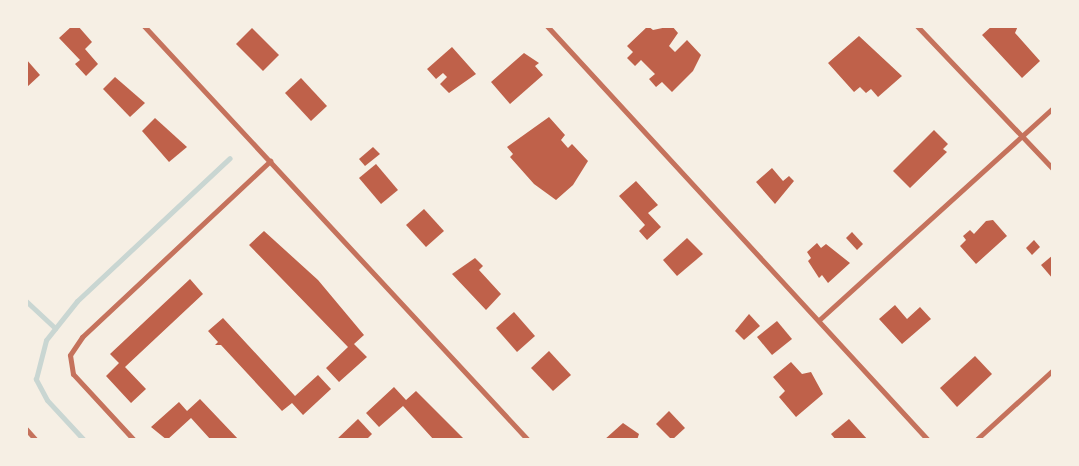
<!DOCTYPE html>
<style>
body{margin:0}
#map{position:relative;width:1079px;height:466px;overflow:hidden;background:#f6efe4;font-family:Lato,sans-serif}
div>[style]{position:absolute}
.stream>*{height:5px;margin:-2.5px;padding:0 2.5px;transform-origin:2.5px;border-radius:2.5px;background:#c9d6d2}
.building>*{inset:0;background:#bf614a}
.minor>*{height:5px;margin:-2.5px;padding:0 2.5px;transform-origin:2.5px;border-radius:2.5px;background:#c5725c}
span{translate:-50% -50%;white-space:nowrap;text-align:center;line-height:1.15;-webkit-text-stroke:4px #f6efe4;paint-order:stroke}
.frame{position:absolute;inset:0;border:28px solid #f6efe4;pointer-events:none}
</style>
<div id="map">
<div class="stream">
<div style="left:26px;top:301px;width:40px;rotate:43deg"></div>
<div style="left:84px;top:440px;width:54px;rotate:-132.8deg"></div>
<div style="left:47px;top:400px;width:24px;rotate:-118deg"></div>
<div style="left:36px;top:379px;width:40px;rotate:-75.6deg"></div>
<div style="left:46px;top:340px;width:50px;rotate:-51.5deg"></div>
<div style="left:77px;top:301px;width:209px;rotate:-43.1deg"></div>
</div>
<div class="building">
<div style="clip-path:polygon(72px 26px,78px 26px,92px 42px,85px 49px,98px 64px,86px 76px,75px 64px,80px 60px,59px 38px)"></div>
<div style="clip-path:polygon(648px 26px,653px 30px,672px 26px,678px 33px,669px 46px,675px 52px,687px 40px,701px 55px,693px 71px,672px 92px,662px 82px,656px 87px,649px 79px,655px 74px,641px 60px,635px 66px,627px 58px,633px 52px,627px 46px)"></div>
<div style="clip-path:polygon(992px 26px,1018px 26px,1015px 33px,1040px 61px,1022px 78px,982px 35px)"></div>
<div style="clip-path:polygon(252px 28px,279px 55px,263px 71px,236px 44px)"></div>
<div style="clip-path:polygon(859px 36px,902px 76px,878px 97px,871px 89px,866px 93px,860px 87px,854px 92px,828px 63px)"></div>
<div style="clip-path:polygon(452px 47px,476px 74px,449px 93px,440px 84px,447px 77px,443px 73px,436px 79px,427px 69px)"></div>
<div style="clip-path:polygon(524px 53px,539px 63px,535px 66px,543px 75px,510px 104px,491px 82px)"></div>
<div style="clip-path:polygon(26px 59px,40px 75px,26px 88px)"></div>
<div style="clip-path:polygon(115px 77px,145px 103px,130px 117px,103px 89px)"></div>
<div style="clip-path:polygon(301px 78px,327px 106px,311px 121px,285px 93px)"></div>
<div style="clip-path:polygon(549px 117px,565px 135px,561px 140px,568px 148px,572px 144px,588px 161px,573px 185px,556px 200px,534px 184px,510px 157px,513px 154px,507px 147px)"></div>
<div style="clip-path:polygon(155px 118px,187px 147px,169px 162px,142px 131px)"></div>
<div style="clip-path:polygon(934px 130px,948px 144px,943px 149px,947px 152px,910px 188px,893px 171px)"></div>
<div style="clip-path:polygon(373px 147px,380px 154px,365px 166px,359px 159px)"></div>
<div style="clip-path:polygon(376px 164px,398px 190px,381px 204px,359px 178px)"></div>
<div style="clip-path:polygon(772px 168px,783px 181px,789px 176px,794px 181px,775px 204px,756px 182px)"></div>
<div style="clip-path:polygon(636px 181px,658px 205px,648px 213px,661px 227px,647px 240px,639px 231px,645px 225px,619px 196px)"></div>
<div style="clip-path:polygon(424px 209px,444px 231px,426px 247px,406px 225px)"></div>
<div style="clip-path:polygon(993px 220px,1007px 236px,976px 264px,960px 246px,966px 240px,963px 236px,970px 230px,974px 234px,986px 221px)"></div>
<div style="clip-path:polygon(264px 231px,318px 280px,364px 335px,354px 344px,367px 357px,339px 382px,326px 368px,348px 347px,249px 245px)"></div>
<div style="clip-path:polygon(852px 232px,863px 244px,857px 250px,846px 238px)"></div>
<div style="clip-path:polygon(687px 238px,703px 254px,677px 276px,663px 260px)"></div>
<div style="clip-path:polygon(1034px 240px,1040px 247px,1032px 255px,1026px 248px)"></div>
<div style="clip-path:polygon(817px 243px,821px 248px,826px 244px,850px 263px,828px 283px,822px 275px,819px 278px,808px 261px,811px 258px,807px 252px)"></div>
<div style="clip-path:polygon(1053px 255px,1053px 279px,1041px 265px)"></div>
<div style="clip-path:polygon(475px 258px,483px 266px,479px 270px,501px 294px,486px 310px,452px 274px)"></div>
<div style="clip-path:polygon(190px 279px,203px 294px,125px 367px,146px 389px,131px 403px,106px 376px,119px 363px,110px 354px)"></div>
<div style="clip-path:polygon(895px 305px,907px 319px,920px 307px,931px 319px,902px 344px,879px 319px)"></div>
<div style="clip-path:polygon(514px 312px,535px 336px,517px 352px,496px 328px)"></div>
<div style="clip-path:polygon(749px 314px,760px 326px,744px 340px,735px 331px)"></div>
<div style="clip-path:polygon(223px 318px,295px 396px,318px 375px,331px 389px,303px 415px,292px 403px,282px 411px,221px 345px,215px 345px,218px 342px,208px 331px)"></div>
<div style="clip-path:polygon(777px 321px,792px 339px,772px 355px,757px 337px)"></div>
<div style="clip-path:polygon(549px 351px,571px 375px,553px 391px,531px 368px)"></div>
<div style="clip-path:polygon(975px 356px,992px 374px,957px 407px,940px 388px)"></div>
<div style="clip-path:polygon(791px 362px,802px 374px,811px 372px,823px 394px,796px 417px,779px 397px,785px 391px,773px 377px)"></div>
<div style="clip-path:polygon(394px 387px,406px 400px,416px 391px,465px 440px,434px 440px,403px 406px,379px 427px,366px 413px)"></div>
<div style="clip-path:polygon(200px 399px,239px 440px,211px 440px,191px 418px,167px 440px,151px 427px,179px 402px,187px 411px)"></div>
<div style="clip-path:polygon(669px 411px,685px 428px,672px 440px,656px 424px)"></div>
<div style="clip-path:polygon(358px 419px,372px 434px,366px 440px,336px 440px)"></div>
<div style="clip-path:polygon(849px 419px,868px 440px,836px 440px,831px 434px)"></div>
<div style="clip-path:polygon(623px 423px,639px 434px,637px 440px,604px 440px)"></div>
</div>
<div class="minor">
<div style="left:144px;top:26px;width:565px;rotate:47.15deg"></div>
<div style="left:547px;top:26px;width:563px;rotate:47.38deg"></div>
<div style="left:917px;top:26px;width:197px;rotate:46.4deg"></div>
<div style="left:819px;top:320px;width:316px;rotate:-42.2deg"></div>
<div style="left:26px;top:429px;width:15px;rotate:48deg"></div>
<div style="left:134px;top:440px;width:90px;rotate:-132.7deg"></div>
<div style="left:73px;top:374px;width:19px;rotate:-99deg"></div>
<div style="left:70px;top:355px;width:22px;rotate:-56deg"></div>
<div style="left:82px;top:337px;width:258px;rotate:-43.1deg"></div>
<div style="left:976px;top:440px;width:104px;rotate:-42.3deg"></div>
</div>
<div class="frame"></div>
</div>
